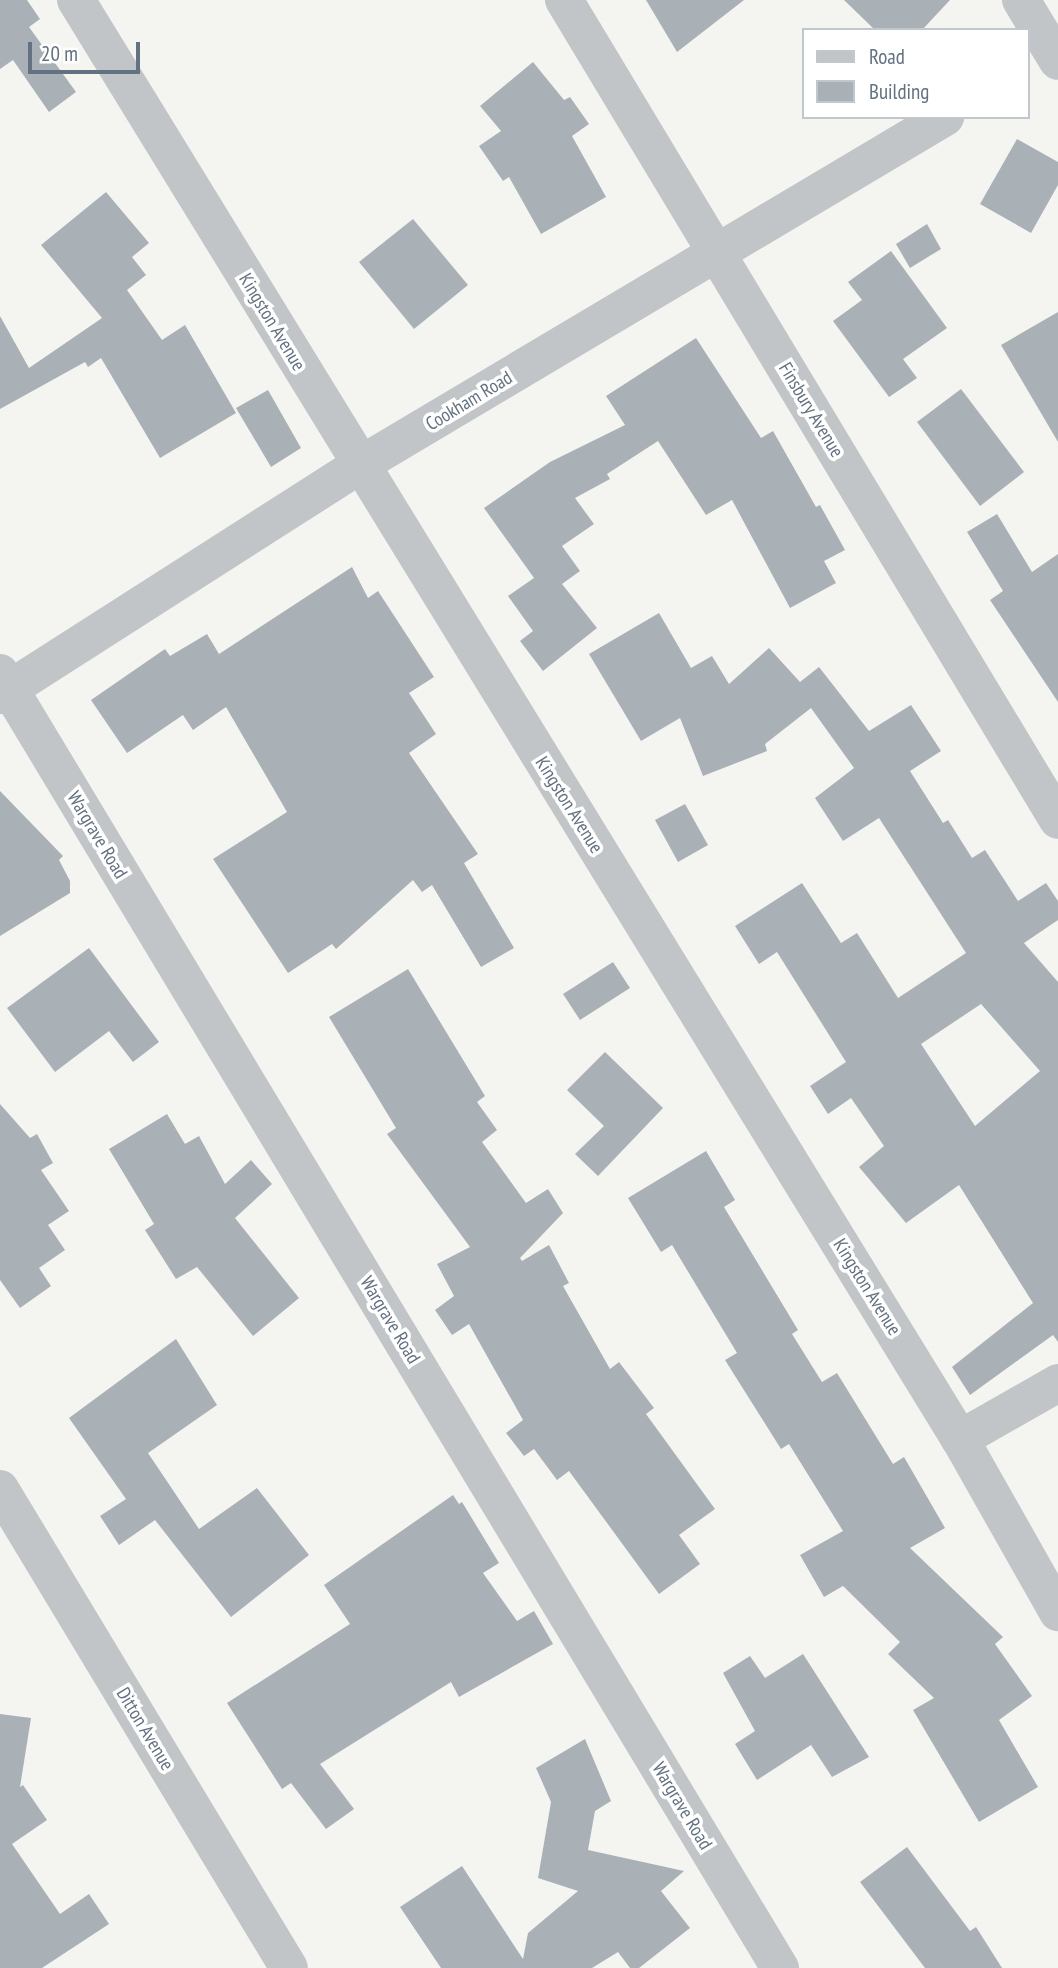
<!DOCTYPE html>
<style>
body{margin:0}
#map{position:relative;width:1058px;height:1968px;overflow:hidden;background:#f4f5f0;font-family:"PT Sans Narrow",sans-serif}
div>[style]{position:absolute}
.building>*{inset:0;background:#a9b1b7}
.minor>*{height:38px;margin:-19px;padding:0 19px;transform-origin:19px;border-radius:19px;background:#c1c5c8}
span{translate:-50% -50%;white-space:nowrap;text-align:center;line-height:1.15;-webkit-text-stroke:7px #fff;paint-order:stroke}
.street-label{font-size:19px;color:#627282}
.legend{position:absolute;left:802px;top:28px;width:228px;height:91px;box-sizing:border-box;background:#fff;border:2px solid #c0c7cd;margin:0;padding:9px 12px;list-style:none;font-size:21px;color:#627282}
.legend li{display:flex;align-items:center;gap:14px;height:35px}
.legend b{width:35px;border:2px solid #c0c7cd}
.scale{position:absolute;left:28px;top:42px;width:112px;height:32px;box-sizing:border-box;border:4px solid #627282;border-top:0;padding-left:9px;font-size:21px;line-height:24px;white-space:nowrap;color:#627282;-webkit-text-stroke:5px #fff;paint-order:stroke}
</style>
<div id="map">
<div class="building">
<div style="clip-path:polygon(0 0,27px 0,40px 19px,29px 27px,76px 92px,49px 112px,13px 60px,0 69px)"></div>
<div style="clip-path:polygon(646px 0,744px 0,677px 52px)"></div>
<div style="clip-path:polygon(844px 0,950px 0,922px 30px,875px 30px)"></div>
<div style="clip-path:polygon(533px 62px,564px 100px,570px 97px,589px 124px,572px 136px,606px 197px,541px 234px,509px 177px,503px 181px,479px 146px,501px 131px,480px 106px)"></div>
<div style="clip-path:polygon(1017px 139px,1058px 162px,1058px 185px,1031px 233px,980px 204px)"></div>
<div style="clip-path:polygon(106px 192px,149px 243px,132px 257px,146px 275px,127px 290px,162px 340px,185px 325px,236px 413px,160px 458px,101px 358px,88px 367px,85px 362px,0 409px,0 316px,29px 368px,102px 318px,41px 245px)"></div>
<div style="clip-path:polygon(413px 219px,468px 285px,414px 329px,359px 262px)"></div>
<div style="clip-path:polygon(927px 224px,941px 249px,910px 268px,896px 244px)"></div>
<div style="clip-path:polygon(891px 251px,947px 328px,903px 359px,917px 378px,889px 397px,833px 321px,862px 300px,848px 282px)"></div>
<div style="clip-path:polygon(1058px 312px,1058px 442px,1001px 345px)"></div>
<div style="clip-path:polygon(696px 338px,761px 438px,773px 431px,816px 507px,820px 505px,845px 550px,824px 561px,836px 583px,790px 608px,732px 500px,706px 515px,658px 441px,607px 474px,610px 479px,575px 498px,594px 524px,562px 546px,580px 571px,562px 584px,597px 628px,543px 671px,520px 641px,533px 631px,508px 596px,534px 578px,484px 508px,550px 462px,625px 425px,606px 396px)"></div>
<div style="clip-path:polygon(961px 389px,1024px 472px,980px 506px,917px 422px)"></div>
<div style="clip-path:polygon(268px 390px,301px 448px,271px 467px,236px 408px)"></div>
<div style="clip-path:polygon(997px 514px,1032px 572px,1058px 554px,1058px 702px,990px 600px,1003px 591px,967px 532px)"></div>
<div style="clip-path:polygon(352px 567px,368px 598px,378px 591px,434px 677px,409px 693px,436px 734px,409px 753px,478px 854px,464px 863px,514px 948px,481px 967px,432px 885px,422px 892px,413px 880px,336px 949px,332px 944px,288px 973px,213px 859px,287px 812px,226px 707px,193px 730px,183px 715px,127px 753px,91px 700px,165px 649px,170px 656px,207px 634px,219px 654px)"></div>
<div style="clip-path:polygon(evenodd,659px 613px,691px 668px,712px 656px,729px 684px,769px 648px,800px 682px,819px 667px,869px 731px,911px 705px,941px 751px,910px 771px,943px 823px,948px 820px,972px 858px,985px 850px,1018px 901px,1046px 883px,1058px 901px,1058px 920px,1024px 943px,1058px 982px,1058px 1342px,1053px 1335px,970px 1395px,952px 1367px,1033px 1303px,959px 1185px,906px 1223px,859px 1167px,884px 1146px,851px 1098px,828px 1114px,810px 1086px,846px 1062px,777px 952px,759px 964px,735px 926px,802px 883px,841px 943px,857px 933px,898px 998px,966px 953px,879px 818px,843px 841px,815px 798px,854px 768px,811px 708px,765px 744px,767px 751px,703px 776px,680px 718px,641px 741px,589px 654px,659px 613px,981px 1004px,1040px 1071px,975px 1126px,921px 1044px,981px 1004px)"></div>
<div style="clip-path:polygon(0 791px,63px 856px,59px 860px,70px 881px,70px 893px,0 936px)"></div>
<div style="clip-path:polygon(685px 804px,708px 845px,678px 862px,655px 820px)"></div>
<div style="clip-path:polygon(89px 948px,159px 1042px,133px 1062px,109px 1031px,55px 1072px,7px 1008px)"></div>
<div style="clip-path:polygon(613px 962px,630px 988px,580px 1020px,563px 994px)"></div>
<div style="clip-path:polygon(408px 969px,485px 1096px,477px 1102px,497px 1130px,482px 1142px,526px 1203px,548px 1189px,563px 1213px,520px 1258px,522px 1261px,549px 1245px,569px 1283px,563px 1286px,610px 1369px,619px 1362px,654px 1408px,646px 1414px,715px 1509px,679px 1535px,700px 1564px,659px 1594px,569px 1471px,557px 1480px,534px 1449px,524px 1456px,506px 1433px,523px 1420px,469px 1324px,452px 1335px,435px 1310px,454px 1296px,437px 1264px,470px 1247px,387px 1134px,396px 1128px,329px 1017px)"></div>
<div style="clip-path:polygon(605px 1052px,663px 1108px,598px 1176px,575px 1154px,604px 1126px,567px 1090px)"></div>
<div style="clip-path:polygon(0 1104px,30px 1138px,37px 1134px,53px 1163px,41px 1170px,69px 1211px,48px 1225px,65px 1250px,39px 1268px,51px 1286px,20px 1308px,0 1280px)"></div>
<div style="clip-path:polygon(167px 1114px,185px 1144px,199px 1136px,225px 1184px,251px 1160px,272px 1184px,235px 1218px,299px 1298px,253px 1336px,197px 1267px,176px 1279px,145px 1230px,154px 1224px,109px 1149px)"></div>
<div style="clip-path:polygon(706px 1151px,735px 1200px,724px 1207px,798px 1330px,792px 1334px,822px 1382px,837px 1373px,893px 1464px,904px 1457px,945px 1528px,910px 1548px,1003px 1637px,995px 1644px,1032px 1696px,999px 1720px,1038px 1787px,979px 1822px,913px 1710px,934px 1698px,888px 1654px,900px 1642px,843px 1586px,824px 1597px,800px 1555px,843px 1531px,789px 1444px,781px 1449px,725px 1360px,737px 1353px,672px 1245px,661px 1252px,628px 1198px)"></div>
<div style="clip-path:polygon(176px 1339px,217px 1405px,148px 1453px,199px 1529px,257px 1488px,309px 1555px,231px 1617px,155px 1520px,119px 1545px,100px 1516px,126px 1499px,69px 1418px)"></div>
<div style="clip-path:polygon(453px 1495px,459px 1504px,462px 1502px,499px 1563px,483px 1573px,517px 1621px,534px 1611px,553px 1644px,459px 1697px,451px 1682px,320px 1764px,354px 1809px,326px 1829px,291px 1783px,282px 1789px,227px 1703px,350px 1624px,324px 1585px)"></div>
<div style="clip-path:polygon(803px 1654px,869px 1757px,832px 1777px,811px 1745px,757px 1780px,735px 1744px,755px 1731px,723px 1673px,750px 1656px,765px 1678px)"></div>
<div style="clip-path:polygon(0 1714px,31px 1718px,20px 1787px,23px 1785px,47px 1820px,12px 1844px,60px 1914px,89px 1894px,109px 1924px,42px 1968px,0 1968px)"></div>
<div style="clip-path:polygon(585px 1739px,611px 1801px,595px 1811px,588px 1850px,684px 1871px,661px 1891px,690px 1928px,639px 1968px,630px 1968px,618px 1952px,592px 1968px,441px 1968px,400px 1907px,462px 1866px,523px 1959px,528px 1933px,578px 1891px,538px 1878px,551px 1802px,536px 1768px)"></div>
<div style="clip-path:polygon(907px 1847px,970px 1931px,976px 1927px,1002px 1968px,925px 1968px,860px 1882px)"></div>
</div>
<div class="minor">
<div style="left:76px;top:0;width:1689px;rotate:58.44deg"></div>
<div style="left:960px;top:1439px;width:199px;rotate:60.5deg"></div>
<div style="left:564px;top:0;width:957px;rotate:58.93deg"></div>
<div style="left:1021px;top:0;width:71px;rotate:58.8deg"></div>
<div style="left:0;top:673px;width:1512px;rotate:58.94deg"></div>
<div style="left:0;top:695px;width:427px;rotate:-32.6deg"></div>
<div style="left:360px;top:465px;width:681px;rotate:-30.75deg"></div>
<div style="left:960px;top:1439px;width:113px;rotate:-29.7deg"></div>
<div style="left:0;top:1489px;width:559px;rotate:58.9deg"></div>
</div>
<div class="street-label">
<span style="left:272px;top:322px;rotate:59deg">Kingston Avenue</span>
<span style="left:469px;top:401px;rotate:-31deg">Cookham Road</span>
<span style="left:811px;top:410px;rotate:59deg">Finsbury Avenue</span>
<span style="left:569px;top:805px;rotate:58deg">Kingston Avenue</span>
<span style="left:97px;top:835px;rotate:59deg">Wargrave Road</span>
<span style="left:867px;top:1287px;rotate:58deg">Kingston Avenue</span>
<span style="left:390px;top:1320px;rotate:59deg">Wargrave Road</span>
<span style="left:145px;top:1729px;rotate:59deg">Ditton Avenue</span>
<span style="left:682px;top:1806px;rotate:59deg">Wargrave Road</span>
</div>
<ul class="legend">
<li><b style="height:9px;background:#c1c5c8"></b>Road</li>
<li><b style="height:19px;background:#a9b1b7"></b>Building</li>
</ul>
<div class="scale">20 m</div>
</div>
